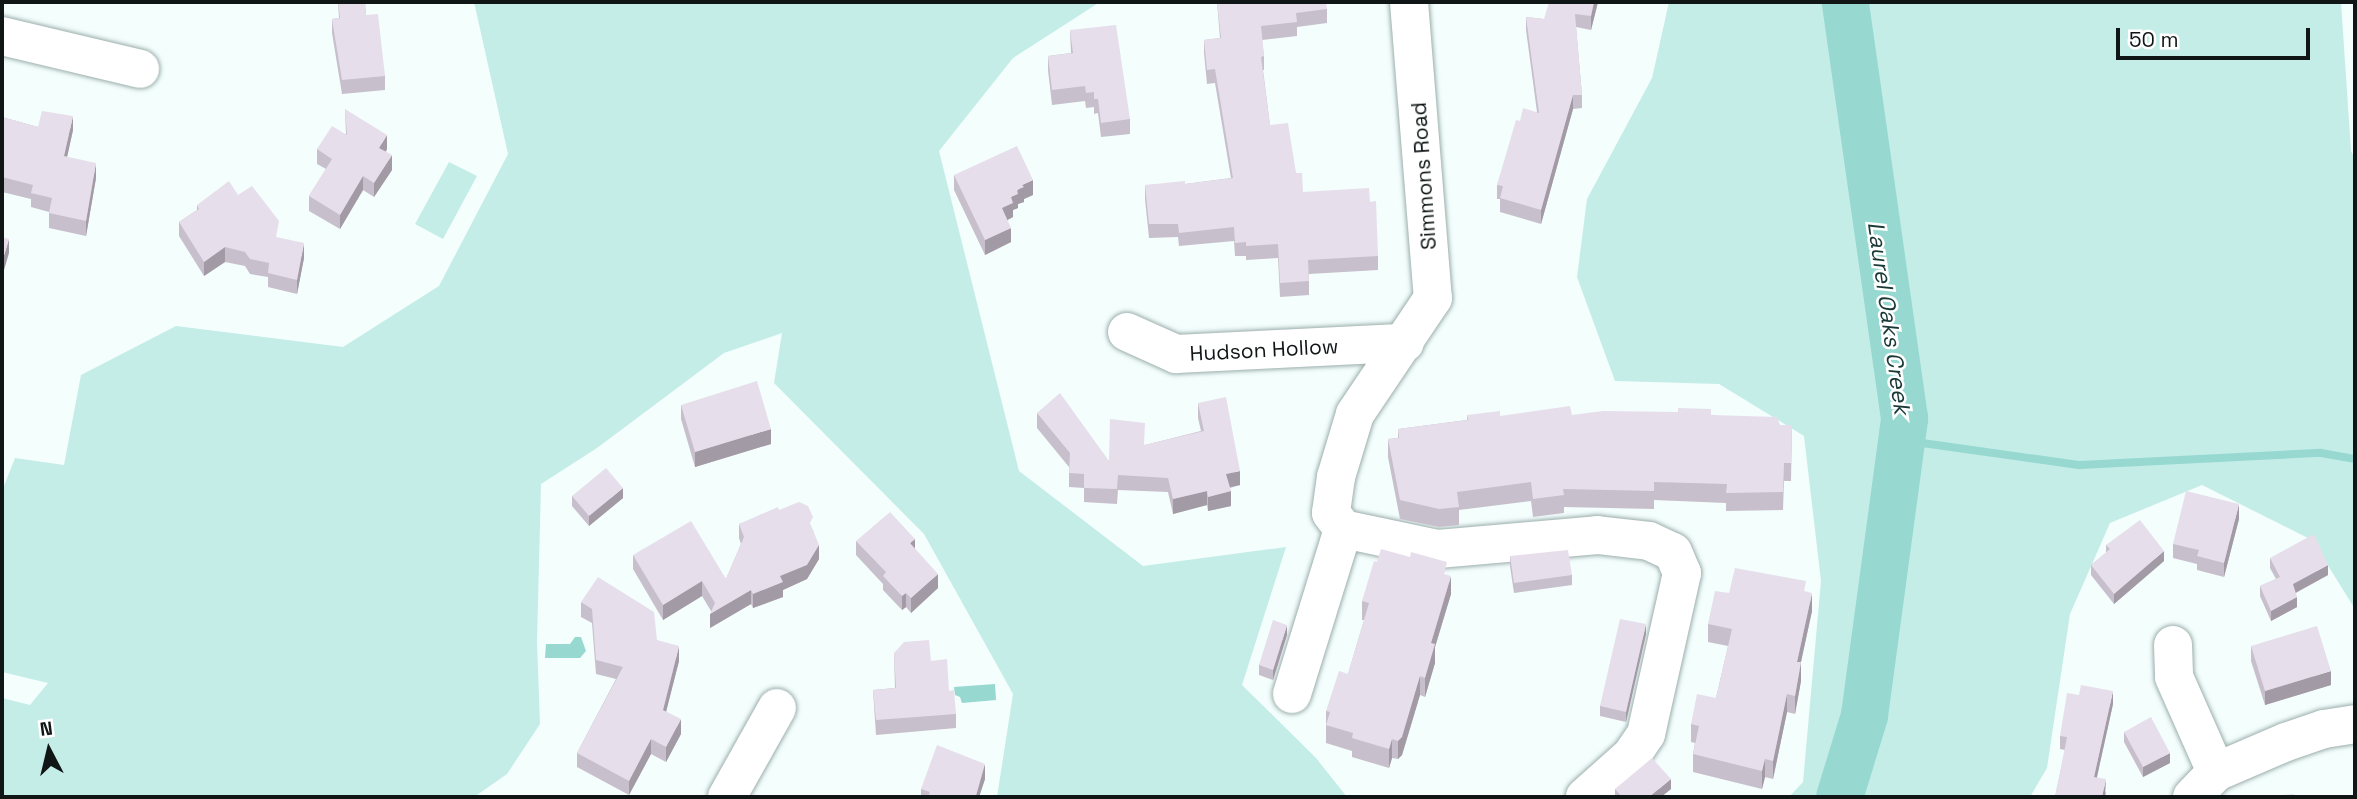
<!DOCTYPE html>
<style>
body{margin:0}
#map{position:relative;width:2357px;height:799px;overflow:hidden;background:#f3fefd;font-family:"Space Grotesk",sans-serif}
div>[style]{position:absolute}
.green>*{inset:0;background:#c5ede8}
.water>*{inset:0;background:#97d8d1}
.stream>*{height:8px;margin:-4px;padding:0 4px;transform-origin:4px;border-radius:4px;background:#97d8d1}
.river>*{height:47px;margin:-23.5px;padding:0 23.5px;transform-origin:23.5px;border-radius:23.5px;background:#97d8d1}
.roads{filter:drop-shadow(0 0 2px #9caeac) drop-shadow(0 0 2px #9caeac)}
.minor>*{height:38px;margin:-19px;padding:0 19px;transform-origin:19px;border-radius:19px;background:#fff}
.wall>*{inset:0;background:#c7bfcb}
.shaded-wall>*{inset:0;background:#a29ba5}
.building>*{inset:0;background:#e7deec}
span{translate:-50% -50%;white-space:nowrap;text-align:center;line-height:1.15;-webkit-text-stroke:5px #fff;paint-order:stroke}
.street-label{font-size:21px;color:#101616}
.water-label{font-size:23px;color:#193936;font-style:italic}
.frame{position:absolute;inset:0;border:4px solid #101616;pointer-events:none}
.north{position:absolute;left:14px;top:715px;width:70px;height:70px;-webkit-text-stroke:5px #fff;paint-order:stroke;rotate:353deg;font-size:19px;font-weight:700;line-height:28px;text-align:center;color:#101616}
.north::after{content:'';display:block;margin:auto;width:24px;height:32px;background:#101616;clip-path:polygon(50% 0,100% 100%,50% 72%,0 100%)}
.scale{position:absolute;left:2116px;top:28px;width:194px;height:32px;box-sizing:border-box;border:4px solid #101616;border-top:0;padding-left:9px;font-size:21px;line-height:24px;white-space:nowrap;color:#101616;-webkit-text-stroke:5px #fff;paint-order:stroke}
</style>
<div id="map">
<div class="green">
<div style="clip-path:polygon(474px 2px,1100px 2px,1013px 58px,939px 151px,1019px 471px,1143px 566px,1286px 547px,1242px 685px,1316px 758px,1347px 797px,997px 797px,1013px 694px,924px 534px,774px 383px,782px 333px,724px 353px,597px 448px,541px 484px,537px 642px,540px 724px,507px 774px,474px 797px,2px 797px,2px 698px,30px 705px,48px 683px,2px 672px,2px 491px,15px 458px,64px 465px,81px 375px,176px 326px,343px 347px,439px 286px,508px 154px)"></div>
<div style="clip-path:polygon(1669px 2px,2341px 2px,2351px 151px,2355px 159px,2355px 609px,2312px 540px,2202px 485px,2110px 523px,2070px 614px,2047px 768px,2030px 797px,1789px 797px,1803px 782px,1821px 581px,1804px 436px,1719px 384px,1615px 381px,1577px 277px,1587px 199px,1652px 78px)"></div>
<div style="clip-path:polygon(449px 162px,477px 176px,443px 239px,415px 224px)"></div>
</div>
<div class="water">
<div style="clip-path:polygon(575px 637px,581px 637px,586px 651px,580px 658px,545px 658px,546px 644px,570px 644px)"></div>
<div style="clip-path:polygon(995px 684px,996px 700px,962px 703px,960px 697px,955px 695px,954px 687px)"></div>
</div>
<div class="stream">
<div style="left:1901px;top:440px;width:181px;rotate:8deg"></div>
<div style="left:2080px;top:465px;width:241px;rotate:-2.9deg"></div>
<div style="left:2321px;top:453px;width:35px;rotate:10deg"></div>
</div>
<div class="river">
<div style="left:1839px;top:797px;width:86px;rotate:-73deg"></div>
<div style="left:1864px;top:715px;width:300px;rotate:-82.3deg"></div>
<div style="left:1904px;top:418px;width:420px;rotate:-98.1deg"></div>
</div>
<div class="roads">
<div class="minor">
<div style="left:1409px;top:2px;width:297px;rotate:85.4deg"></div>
<div style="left:1433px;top:298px;width:140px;rotate:123.9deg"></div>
<div style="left:1355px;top:414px;width:66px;rotate:106.8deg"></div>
<div style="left:1336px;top:477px;width:36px;rotate:98deg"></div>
<div style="left:1331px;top:513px;width:20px;rotate:53deg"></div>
<div style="left:1343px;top:529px;width:97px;rotate:11.9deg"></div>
<div style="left:1438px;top:549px;width:160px;rotate:-5deg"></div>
<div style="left:1597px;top:535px;width:52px;rotate:6.6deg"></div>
<div style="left:1649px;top:541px;width:26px;rotate:25deg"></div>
<div style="left:1673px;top:552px;width:23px;rotate:67deg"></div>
<div style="left:1682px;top:573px;width:165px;rotate:102.6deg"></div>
<div style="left:1646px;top:734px;width:27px;rotate:124deg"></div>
<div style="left:1631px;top:756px;width:62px;rotate:138.3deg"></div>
<div style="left:2px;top:36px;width:142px;rotate:13.4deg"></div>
<div style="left:1127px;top:332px;width:54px;rotate:24.2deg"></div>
<div style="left:1176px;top:354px;width:229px;rotate:-2.8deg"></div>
<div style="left:2173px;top:645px;width:32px;rotate:88deg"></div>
<div style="left:2174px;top:677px;width:104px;rotate:66.1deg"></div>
<div style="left:1292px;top:694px;width:173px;rotate:-72.8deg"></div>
<div style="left:727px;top:797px;width:102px;rotate:-60.7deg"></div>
<div style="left:2192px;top:797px;width:35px;rotate:-46deg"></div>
<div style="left:2216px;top:772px;width:76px;rotate:-23.2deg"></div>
<div style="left:2286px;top:742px;width:40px;rotate:-18.9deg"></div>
<div style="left:2324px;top:729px;width:31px;rotate:-9deg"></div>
</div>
</div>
<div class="wall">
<div style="clip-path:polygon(338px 2px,365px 2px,366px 15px,385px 76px,385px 90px,342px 94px,332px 33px,332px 19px,339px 18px)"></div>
<div style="clip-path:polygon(1217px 2px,1327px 9px,1327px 23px,1297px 27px,1297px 36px,1262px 40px,1264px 56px,1264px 70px,1263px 70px,1270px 125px,1296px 173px,1303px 192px,1370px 202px,1378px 256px,1378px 270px,1309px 274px,1309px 295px,1280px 297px,1278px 258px,1246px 260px,1246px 256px,1235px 256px,1234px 241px,1179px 246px,1178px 237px,1149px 238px,1145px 199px,1145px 185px,1185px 184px,1231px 178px,1215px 83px,1207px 84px,1204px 53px,1204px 40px,1220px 38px)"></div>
<div style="clip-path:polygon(1598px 2px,1591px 30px,1576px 27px,1582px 95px,1582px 108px,1573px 109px,1541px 224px,1500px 212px,1500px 199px,1497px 199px,1497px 185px,1520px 121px,1537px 112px,1526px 30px,1526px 17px,1544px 19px)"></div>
<div style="clip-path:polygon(1070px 30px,1130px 119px,1130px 134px,1101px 137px,1098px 113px,1094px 114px,1094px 107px,1086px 108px,1085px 101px,1052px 105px,1048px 70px,1048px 56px,1071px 53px)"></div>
<div style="clip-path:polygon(345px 109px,387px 149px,386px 152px,392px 170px,374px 197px,363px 190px,340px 229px,309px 211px,309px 196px,326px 169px,317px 164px,317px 149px,346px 134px)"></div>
<div style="clip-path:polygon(2px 117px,38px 127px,73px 130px,67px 157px,96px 178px,86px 236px,49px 228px,49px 212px,31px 207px,31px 199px,2px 192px)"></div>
<div style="clip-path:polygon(954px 175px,1033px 195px,1024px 199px,1024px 202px,1018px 204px,1018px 208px,1013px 210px,1013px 217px,1007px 220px,1011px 242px,985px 255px,954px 190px)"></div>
<div style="clip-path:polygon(197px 205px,278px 238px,304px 258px,297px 294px,268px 287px,268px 277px,250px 274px,245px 266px,225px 262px,204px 276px,179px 236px,179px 222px,197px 210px)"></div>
<div style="clip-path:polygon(1198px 403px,1240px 485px,1230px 488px,1231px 506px,1208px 511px,1207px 505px,1173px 514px,1168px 492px,1118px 490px,1117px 504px,1084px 502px,1084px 488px,1069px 487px,1069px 467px,1037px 428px,1037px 413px,1109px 461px,1145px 445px,1201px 431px,1198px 418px)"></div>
<div style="clip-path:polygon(681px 405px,771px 444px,695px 467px,681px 419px)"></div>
<div style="clip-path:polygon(1467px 415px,1500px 416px,1711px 415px,1780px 425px,1792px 425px,1791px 481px,1784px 481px,1783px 510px,1726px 511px,1726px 503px,1654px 500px,1654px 509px,1564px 507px,1564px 513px,1533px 517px,1531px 501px,1459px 510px,1459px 525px,1439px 527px,1400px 519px,1388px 457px,1388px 439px,1398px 438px,1398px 429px,1467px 420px)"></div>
<div style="clip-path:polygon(572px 496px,623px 498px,589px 526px,572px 506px)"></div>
<div style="clip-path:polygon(779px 510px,813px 530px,819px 559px,807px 579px,783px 590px,783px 597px,753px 608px,751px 604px,710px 628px,711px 611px,702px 596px,663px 620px,633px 569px,633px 555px,726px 579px,741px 544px,739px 538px,739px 524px)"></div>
<div style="clip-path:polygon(2239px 519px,2224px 577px,2197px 570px,2197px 564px,2173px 558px,2173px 544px)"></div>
<div style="clip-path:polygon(856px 541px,915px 549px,938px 588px,911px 613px,906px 607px,902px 610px,883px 590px,883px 584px,856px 555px)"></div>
<div style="clip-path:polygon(2106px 545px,2164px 561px,2114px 604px,2091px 575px,2091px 565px,2106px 553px)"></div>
<div style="clip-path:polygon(1510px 556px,1572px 575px,1572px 585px,1514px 593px,1510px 566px)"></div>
<div style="clip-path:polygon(2270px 558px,2328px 575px,2296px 593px,2297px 607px,2271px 621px,2260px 596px,2260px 586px,2276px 579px,2270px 568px)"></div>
<div style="clip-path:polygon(1447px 575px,1451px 594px,1435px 647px,1435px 663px,1425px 697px,1420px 695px,1402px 755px,1398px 759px,1392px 758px,1389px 768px,1352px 757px,1352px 751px,1326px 743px,1326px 711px,1348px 674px,1364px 620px,1362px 620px,1362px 601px)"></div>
<div style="clip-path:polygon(1806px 592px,1812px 611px,1801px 662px,1801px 681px,1795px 714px,1787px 712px,1773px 779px,1765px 777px,1762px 789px,1693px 772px,1693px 754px,1695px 743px,1691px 742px,1691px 724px,1716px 698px,1728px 646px,1708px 642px,1708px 624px,1729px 593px)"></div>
<div style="clip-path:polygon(581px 602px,657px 640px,679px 661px,666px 711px,681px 734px,666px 762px,651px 754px,629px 795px,577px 767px,577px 753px,616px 679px,596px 674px,592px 623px,581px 617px)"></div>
<div style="clip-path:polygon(1646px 634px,1626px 722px,1600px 716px,1600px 706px)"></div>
<div style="clip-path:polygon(1287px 635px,1273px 680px,1259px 675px,1259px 665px)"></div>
<div style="clip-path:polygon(2251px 646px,2331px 685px,2265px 705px,2251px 661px)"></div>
<div style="clip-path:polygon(894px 653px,931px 661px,949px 691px,956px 714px,956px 728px,876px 735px,873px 690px,895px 688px)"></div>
<div style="clip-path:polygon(2113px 704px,2097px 777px,2106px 793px,2105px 797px,2055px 797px,2065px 750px,2060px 749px,2060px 736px)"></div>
<div style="clip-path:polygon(2124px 732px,2170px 763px,2143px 777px,2124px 742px)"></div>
<div style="clip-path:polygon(985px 779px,979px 797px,921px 797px,921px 789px)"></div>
<div style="clip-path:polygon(1615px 789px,1671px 789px,1661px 797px,1615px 797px)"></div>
</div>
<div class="shaded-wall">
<div style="clip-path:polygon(1594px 2px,1598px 2px,1591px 30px,1591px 16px)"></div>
<div style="clip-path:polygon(1573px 95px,1573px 109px,1541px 224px,1541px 210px)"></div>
<div style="clip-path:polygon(73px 116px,73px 130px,64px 171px,64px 156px)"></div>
<div style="clip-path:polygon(387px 135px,387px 149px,379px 162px,379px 148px)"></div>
<div style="clip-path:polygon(392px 155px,392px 170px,374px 197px,374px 183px)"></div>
<div style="clip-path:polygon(96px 163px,96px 178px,86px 236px,86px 221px)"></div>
<div style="clip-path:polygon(363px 176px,363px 190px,340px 229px,340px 215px)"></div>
<div style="clip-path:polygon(1033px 180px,1033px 195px,1024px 199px,1024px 202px,1018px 204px,1018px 208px,1013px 210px,1013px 217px,1002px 223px,1002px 208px,1022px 185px)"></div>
<div style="clip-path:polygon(1011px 228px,1011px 242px,985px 255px,985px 240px)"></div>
<div style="clip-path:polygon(9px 239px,9px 253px,2px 277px,2px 262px)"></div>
<div style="clip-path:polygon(304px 243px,304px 258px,297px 294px,297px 280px)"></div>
<div style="clip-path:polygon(225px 247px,225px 262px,204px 276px,204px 262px)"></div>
<div style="clip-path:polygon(771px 429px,771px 444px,695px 467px,695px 452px)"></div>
<div style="clip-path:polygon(1240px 471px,1240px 485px,1226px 488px,1226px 474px)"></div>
<div style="clip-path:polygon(623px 488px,623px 498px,589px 526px,589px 516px)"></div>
<div style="clip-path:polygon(1207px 491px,1207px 505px,1173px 514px,1173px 499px)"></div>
<div style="clip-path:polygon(1231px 491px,1231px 506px,1208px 511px,1208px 497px)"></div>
<div style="clip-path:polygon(2239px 504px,2239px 519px,2224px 577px,2224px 563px)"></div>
<div style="clip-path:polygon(915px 539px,915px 553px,910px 543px)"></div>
<div style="clip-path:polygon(819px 545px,819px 559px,807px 579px,783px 590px,783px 597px,753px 608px,753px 594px,780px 576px)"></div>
<div style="clip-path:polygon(2164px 551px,2164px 561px,2114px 604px,2114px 594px)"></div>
<div style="clip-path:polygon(2328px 565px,2328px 575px,2293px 594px,2293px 584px)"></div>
<div style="clip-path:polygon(938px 574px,938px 588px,911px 613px,911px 598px)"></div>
<div style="clip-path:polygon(1451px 576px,1451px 594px,1435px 647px,1435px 663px,1425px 697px,1425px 678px,1431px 643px)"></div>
<div style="clip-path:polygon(702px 581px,702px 596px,663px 620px,663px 605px)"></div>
<div style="clip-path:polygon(751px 590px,751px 604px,710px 628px,710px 614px)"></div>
<div style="clip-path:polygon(906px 593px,906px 607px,902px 610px,902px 596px)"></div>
<div style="clip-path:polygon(1812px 593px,1812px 611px,1797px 680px,1797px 662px)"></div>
<div style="clip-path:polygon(2297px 597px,2297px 607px,2271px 621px,2271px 611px)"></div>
<div style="clip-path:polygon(1646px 624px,1646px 634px,1626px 722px,1626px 712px)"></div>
<div style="clip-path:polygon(1287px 625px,1287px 635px,1273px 680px,1273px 670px)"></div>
<div style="clip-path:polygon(679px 646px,679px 661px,663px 724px,663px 710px)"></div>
<div style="clip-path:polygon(1801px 662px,1801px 681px,1795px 714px,1795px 696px)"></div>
<div style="clip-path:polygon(2331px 671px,2331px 685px,2265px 705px,2265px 691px)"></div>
<div style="clip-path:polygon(1420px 676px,1420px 695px,1402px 755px,1398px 759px,1398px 741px)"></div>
<div style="clip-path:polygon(2113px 691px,2113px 704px,2094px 790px,2094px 777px)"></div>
<div style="clip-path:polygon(1787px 694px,1787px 712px,1773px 779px,1773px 761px)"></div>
<div style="clip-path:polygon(681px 719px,681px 734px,666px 762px,666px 747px)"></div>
<div style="clip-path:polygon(651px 739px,651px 754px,629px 795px,629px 781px)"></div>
<div style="clip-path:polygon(1392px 739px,1392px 758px,1389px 768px,1389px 749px)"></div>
<div style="clip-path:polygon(2170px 753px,2170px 763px,2143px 777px,2143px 767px)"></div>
<div style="clip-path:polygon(1765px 759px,1765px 777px,1762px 789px,1762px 771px)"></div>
<div style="clip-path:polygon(985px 764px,985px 779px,979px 797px,972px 797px)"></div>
<div style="clip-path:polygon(1671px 779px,1671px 789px,1661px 797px,1649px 797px)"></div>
<div style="clip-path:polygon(2106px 779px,2105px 797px,2102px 797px)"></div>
</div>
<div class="building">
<div style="clip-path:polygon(338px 2px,365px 2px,366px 15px,378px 14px,385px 76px,342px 80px,332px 19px,340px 18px)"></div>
<div style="clip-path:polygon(1217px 2px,1326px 2px,1327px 9px,1296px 13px,1297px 22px,1261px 26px,1264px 56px,1261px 57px,1270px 125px,1288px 123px,1296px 173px,1302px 173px,1303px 192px,1369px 188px,1370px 202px,1376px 201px,1378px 256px,1308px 260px,1309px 281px,1280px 283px,1278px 244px,1246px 246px,1246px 242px,1235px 243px,1234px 227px,1179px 233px,1178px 224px,1149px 224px,1145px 185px,1185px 181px,1185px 184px,1233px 178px,1215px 69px,1207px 70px,1204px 40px,1221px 38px)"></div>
<div style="clip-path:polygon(1549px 2px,1594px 2px,1591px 16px,1575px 14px,1582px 95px,1573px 95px,1541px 210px,1500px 198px,1503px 186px,1497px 185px,1516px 120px,1520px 121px,1523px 108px,1539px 113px,1526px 17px,1544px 19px)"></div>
<div style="clip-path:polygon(1116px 25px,1130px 119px,1101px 123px,1098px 99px,1094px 99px,1094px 92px,1086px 93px,1085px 86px,1052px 90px,1048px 56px,1073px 53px,1070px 30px)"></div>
<div style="clip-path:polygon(345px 109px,387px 135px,379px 148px,392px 155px,374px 183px,363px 176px,340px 215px,309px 196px,332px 159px,317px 149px,332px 126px,347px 135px)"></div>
<div style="clip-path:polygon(42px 111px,73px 116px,64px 156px,96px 163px,86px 221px,49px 213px,52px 198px,31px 193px,33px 185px,2px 177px,2px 117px,38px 127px)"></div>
<div style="clip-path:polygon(1017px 146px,1033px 180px,1022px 185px,1024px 187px,1017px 190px,1018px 194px,1011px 197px,1013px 203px,1002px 208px,1011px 228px,985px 240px,954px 175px)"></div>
<div style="clip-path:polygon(229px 181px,238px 195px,252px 186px,279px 221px,276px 237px,304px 243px,297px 280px,268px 273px,269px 263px,250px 259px,245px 252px,225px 247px,204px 262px,179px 222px,199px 209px,197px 205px)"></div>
<div style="clip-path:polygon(2px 237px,9px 239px,2px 262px)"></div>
<div style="clip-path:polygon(757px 381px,771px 429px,695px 452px,681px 405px)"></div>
<div style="clip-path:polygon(1060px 393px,1109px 461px,1110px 419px,1145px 423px,1144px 445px,1204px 431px,1198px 403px,1226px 397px,1240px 471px,1226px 474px,1231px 491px,1208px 497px,1207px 491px,1173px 499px,1168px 478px,1118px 475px,1117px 489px,1084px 488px,1084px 474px,1069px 473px,1070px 453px,1037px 413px)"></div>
<div style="clip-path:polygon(1570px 406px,1572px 415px,1603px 411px,1678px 412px,1678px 408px,1711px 409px,1711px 415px,1777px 417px,1780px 425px,1792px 425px,1791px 463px,1784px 463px,1783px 492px,1726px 493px,1727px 484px,1654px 482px,1654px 491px,1563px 489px,1564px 495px,1533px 499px,1531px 482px,1457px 492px,1459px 507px,1439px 509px,1400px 500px,1388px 439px,1399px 438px,1398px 429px,1468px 420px,1467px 415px,1500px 411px,1500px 416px)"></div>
<div style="clip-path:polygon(606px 468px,623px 488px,589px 516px,572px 496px)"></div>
<div style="clip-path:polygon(2186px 491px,2239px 504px,2224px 563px,2197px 556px,2199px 550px,2173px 544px)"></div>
<div style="clip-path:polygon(799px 502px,808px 506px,813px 517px,810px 523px,819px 545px,807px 565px,780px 576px,783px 582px,753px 594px,751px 590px,710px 614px,715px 603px,702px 581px,663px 605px,633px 555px,691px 521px,726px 579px,744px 537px,739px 524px,778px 507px,779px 510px)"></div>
<div style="clip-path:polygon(890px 512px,915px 539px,910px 543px,938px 574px,911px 598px,906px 593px,902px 596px,883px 576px,886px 572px,856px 541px)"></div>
<div style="clip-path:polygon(2140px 520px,2164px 551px,2114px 594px,2091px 565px,2110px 549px,2106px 545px)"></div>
<div style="clip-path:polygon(2314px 534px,2328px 565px,2293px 584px,2297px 597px,2271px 611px,2260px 586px,2280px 577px,2270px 558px)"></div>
<div style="clip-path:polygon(1381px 549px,1410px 557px,1411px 552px,1447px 562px,1444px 574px,1451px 576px,1431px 643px,1435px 644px,1425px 678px,1420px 676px,1402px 737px,1398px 741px,1392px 739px,1389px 749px,1352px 738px,1353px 733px,1326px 725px,1330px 712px,1326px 711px,1339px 671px,1348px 674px,1369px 603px,1362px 601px,1374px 561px,1377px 562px)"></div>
<div style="clip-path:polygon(1568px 550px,1572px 575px,1514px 583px,1510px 556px)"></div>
<div style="clip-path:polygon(1735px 568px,1806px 581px,1804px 591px,1812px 593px,1797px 662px,1801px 662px,1795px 696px,1787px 694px,1773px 761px,1765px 759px,1762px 771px,1693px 754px,1699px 726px,1691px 724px,1697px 694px,1716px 698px,1732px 629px,1708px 624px,1715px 591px,1729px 593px)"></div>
<div style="clip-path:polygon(598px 577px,654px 612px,657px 640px,679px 646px,663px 710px,681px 719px,666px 747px,651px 739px,629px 781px,577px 753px,623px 667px,596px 660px,592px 609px,581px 602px)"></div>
<div style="clip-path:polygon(1620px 619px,1646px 624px,1626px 712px,1600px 706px)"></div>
<div style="clip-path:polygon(1273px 620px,1287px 625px,1273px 670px,1259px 665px)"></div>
<div style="clip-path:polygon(2317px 626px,2331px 671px,2265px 691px,2251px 646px)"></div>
<div style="clip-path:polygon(929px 640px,931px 661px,947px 659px,949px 691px,954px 690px,956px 714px,876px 720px,873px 690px,896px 688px,894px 653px,904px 642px)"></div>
<div style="clip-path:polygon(2081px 685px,2113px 691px,2094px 777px,2106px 779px,2102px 797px,2055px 797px,2067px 737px,2060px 736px,2067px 693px,2079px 695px)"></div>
<div style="clip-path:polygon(2151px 717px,2170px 753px,2143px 767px,2124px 732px)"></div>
<div style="clip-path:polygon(937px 745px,985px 764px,976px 796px,972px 797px,928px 797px,930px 792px,921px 789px)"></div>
<div style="clip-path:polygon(1652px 758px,1671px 779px,1649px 797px,1622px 797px,1615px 789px)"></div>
<div style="clip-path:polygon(2294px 794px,2294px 797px,2262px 797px)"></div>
</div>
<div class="street-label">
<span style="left:1424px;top:176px;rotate:-94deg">Simmons Road</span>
<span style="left:1264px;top:350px;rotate:-3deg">Hudson Hollow</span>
</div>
<div class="water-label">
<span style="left:1889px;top:318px;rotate:82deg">Laurel Oaks Creek</span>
</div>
<div class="frame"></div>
<div class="north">N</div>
<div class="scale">50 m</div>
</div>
